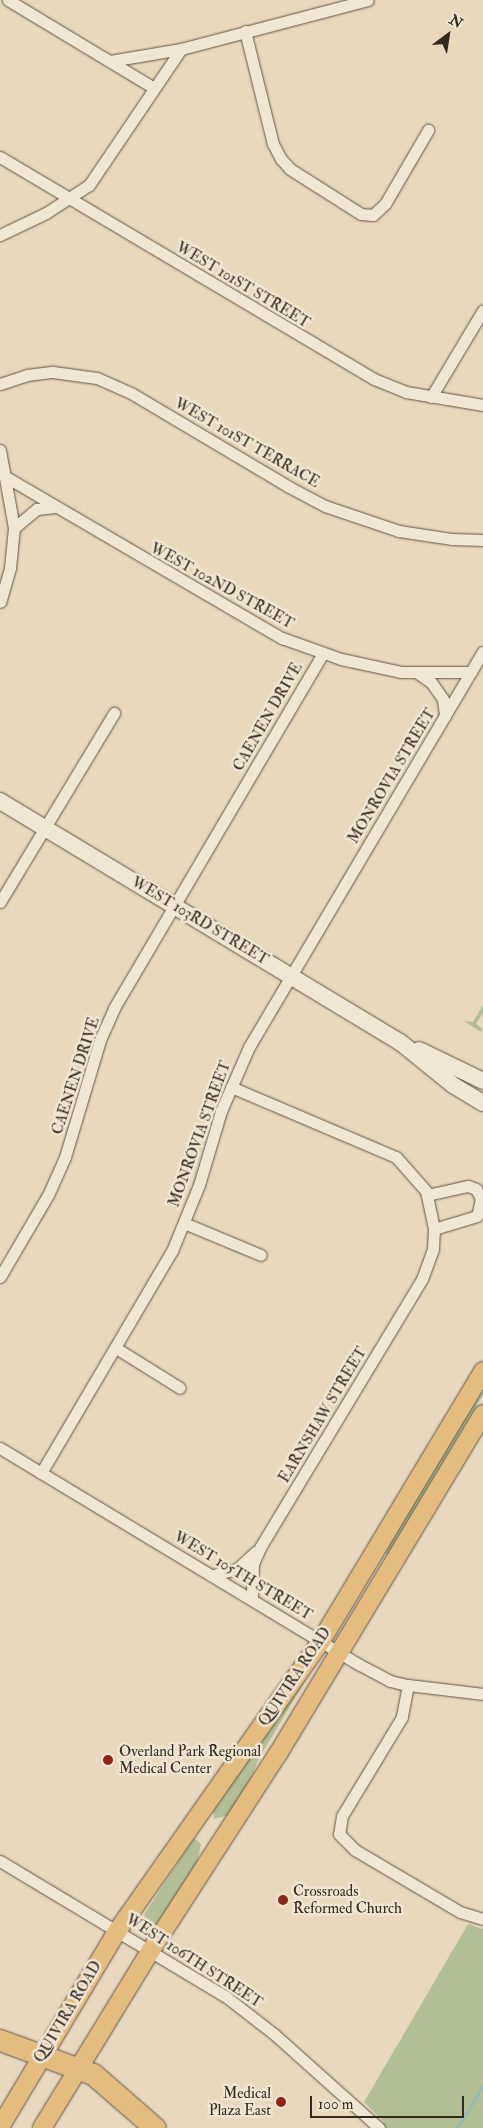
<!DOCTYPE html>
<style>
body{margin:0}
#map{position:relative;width:483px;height:2128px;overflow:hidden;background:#e8d8be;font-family:"IM FELL Double Pica",serif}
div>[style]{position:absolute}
.green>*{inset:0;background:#b2bf94}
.stream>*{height:3px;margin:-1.5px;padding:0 1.5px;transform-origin:1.5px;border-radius:1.5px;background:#97b9b3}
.roads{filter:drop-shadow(0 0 1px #615546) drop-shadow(0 0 1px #615546)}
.minor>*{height:11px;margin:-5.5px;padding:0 5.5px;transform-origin:5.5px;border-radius:5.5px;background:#f0e6d5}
.secondary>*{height:16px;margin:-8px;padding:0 8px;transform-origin:8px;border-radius:8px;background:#f0e6d5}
.primary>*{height:18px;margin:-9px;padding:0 9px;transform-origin:9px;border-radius:9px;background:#e4bc7f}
.motorway>*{height:21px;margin:-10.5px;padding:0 10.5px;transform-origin:10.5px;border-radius:10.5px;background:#e4bc7f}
.dots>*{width:14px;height:14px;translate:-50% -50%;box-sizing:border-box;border:2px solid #f0e6d5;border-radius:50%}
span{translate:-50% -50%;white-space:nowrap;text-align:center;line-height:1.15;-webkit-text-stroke:5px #f0e6d5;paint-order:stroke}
.street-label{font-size:15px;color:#34291e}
.poi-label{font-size:15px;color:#34291e}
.left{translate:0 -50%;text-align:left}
.right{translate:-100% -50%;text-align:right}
.north{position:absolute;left:423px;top:10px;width:50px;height:50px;-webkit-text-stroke:4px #f0e6d5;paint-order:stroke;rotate:31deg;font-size:14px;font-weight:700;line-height:20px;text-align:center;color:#34291e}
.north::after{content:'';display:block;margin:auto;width:18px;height:22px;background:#34291e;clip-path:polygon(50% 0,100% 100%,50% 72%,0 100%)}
.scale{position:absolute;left:310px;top:2096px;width:154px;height:22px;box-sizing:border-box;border:2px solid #34291e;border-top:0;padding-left:6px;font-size:15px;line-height:18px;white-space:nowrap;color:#34291e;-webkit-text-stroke:4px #f0e6d5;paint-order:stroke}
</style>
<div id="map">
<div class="green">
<div style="clip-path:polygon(483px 1005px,483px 1013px,476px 1024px,483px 1029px,481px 1032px,464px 1021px,473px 1022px)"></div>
<div style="clip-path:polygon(483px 1382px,483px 1395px,388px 1554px,385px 1553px)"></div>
<div style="clip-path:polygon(305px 1674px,308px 1676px,258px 1760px,245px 1796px,229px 1815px,214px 1819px,213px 1811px)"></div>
<div style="clip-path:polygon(194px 1838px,201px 1844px,197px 1863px,154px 1931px,146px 1930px,143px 1924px,145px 1913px)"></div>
<div style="clip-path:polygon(468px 1924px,483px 1929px,483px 2128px,381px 2128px,384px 2122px,364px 2102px)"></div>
</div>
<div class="stream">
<div style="left:457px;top:2128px;width:49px;rotate:-58.2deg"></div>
</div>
<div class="roads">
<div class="minor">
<div style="left:8px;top:0;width:170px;rotate:31.1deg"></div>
<div style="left:245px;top:31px;width:116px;rotate:76.1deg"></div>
<div style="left:273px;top:144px;width:17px;rotate:62deg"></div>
<div style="left:281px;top:159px;width:13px;rotate:48deg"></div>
<div style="left:290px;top:169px;width:84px;rotate:32.4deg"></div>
<div style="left:361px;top:214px;width:12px;rotate:5deg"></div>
<div style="left:373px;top:215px;width:16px;rotate:-43deg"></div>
<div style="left:385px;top:204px;width:86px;rotate:-59.8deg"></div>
<div style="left:110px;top:61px;width:72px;rotate:-9.6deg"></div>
<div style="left:0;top:157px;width:435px;rotate:30.7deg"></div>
<div style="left:374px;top:379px;width:35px;rotate:22deg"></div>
<div style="left:406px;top:392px;width:78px;rotate:9.6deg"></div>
<div style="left:0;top:235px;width:51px;rotate:-25.6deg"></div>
<div style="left:46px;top:213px;width:51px;rotate:-33.1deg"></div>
<div style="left:89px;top:185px;width:164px;rotate:-55.9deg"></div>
<div style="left:181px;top:49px;width:193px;rotate:-14.7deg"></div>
<div style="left:0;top:384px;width:28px;rotate:-18deg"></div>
<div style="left:27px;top:375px;width:26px;rotate:-7deg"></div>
<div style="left:53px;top:372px;width:44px;rotate:7.8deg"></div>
<div style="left:97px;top:378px;width:37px;rotate:24deg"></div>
<div style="left:131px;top:393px;width:184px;rotate:30.7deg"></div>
<div style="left:289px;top:487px;width:41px;rotate:27.8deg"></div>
<div style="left:325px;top:506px;width:78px;rotate:18.7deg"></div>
<div style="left:399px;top:531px;width:54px;rotate:8.6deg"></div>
<div style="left:452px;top:539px;width:31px;rotate:2deg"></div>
<div style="left:431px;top:397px;width:101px;rotate:-59.1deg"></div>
<div style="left:0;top:450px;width:79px;rotate:79.8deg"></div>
<div style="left:14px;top:528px;width:40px;rotate:95.7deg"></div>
<div style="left:10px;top:568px;width:35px;rotate:106deg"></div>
<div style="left:6px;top:477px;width:320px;rotate:30.3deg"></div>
<div style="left:282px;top:638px;width:63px;rotate:19.6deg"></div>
<div style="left:341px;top:659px;width:61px;rotate:12.2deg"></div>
<div style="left:401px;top:672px;width:70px"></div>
<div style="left:14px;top:528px;width:30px;rotate:-40deg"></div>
<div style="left:37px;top:509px;width:18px;rotate:-6deg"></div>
<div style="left:416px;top:672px;width:18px;rotate:34deg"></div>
<div style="left:431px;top:682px;width:21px;rotate:55deg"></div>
<div style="left:443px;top:699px;width:17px;rotate:83deg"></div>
<div style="left:0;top:902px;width:221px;rotate:-58.9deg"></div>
<div style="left:231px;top:1087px;width:179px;rotate:23deg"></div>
<div style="left:396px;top:1157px;width:45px;rotate:48.6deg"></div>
<div style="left:426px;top:1191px;width:39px;rotate:78deg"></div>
<div style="left:434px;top:1229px;width:20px;rotate:93deg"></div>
<div style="left:433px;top:1249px;width:32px;rotate:110deg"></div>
<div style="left:422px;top:1279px;width:314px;rotate:121.1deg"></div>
<div style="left:260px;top:1548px;width:17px;rotate:114deg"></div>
<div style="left:253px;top:1564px;width:35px;rotate:92deg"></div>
<div style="left:427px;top:1195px;width:42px;rotate:-12.4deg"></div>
<div style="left:468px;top:1186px;width:9px;rotate:21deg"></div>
<div style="left:476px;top:1189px;width:11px;rotate:63deg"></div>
<div style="left:481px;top:1199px;width:17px;rotate:103deg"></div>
<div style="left:477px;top:1216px;width:45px;rotate:163.2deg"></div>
<div style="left:184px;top:1223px;width:83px;rotate:22.6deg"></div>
<div style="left:0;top:1277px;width:97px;rotate:-59.7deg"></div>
<div style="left:49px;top:1193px;width:39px;rotate:-66deg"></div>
<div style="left:65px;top:1157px;width:122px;rotate:-73.3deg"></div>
<div style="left:100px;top:1040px;width:35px;rotate:-66deg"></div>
<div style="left:114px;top:1008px;width:412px;rotate:-59.5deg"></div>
<div style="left:116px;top:1348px;width:75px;rotate:32deg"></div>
<div style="left:0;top:1448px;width:420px;rotate:31.1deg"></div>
<div style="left:360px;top:1665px;width:34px;rotate:28deg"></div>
<div style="left:390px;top:1681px;width:18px;rotate:13deg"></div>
<div style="left:408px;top:1685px;width:76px;rotate:6.8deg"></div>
<div style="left:41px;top:1473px;width:258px;rotate:-59.5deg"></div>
<div style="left:172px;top:1251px;width:71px;rotate:-67.8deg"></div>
<div style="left:199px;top:1185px;width:77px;rotate:-73.4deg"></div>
<div style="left:221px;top:1111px;width:70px;rotate:-66.4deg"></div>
<div style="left:249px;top:1047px;width:459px;rotate:-59.4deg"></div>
<div style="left:213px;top:1575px;width:25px;rotate:-14deg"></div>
<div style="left:237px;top:1569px;width:25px;rotate:-43deg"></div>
<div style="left:408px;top:1685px;width:33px;rotate:101deg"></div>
<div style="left:402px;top:1717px;width:116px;rotate:121.2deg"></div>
<div style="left:342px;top:1816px;width:18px;rotate:99deg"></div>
<div style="left:339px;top:1834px;width:23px;rotate:45deg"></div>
<div style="left:355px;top:1850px;width:122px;rotate:30.6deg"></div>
<div style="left:460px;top:1912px;width:24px;rotate:17deg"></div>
<div style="left:0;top:1861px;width:262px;rotate:31deg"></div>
<div style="left:225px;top:1996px;width:62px;rotate:37.8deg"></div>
<div style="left:274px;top:2034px;width:141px;rotate:41.8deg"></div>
</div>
<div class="secondary">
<div style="left:0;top:801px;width:467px;rotate:31.1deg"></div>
<div style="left:400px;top:1042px;width:68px;rotate:39.1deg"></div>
<div style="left:453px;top:1085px;width:35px;rotate:31deg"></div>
<div style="left:419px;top:1050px;width:71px;rotate:25.8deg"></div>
</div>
<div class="primary">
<div style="left:0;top:2127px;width:230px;rotate:-59.1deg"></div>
<div style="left:118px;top:1930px;width:353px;rotate:-54.9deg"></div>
<div style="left:321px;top:1641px;width:315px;rotate:-59deg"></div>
<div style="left:42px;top:2128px;width:209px;rotate:-58.5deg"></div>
<div style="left:151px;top:1950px;width:234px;rotate:-57.1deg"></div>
<div style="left:278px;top:1754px;width:397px;rotate:-58.9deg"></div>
</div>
<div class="motorway">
<div style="left:0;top:2040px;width:99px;rotate:20.1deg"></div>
<div style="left:93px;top:2074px;width:82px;rotate:41.1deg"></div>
</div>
</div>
<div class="dots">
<div style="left:108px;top:1760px;background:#8f2418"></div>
<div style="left:283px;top:1900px;background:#8f2418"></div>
<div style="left:281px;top:2102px;background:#8f2418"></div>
</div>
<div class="street-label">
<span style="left:243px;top:285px;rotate:31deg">WEST 101ST STREET</span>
<span style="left:247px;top:443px;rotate:30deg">WEST 101ST TERRACE</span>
<span style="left:222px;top:586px;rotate:29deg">WEST 102ND STREET</span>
<span style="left:268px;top:717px;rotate:-60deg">CAENEN DRIVE</span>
<span style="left:392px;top:776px;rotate:-59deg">MONROVIA STREET</span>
<span style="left:200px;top:921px;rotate:31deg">WEST 103RD STREET</span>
<span style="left:76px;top:1076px;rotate:-72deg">CAENEN DRIVE</span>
<span style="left:200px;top:1134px;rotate:-70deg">MONROVIA STREET</span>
<span style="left:323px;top:1415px;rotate:-59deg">EARNSHAW STREET</span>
<span style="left:243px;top:1576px;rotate:31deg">WEST 105TH STREET</span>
<span style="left:295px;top:1677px;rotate:-56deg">QUIVIRA ROAD</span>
<span style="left:194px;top:1961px;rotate:33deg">WEST 106TH STREET</span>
<span style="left:68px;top:2012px;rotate:-59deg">QUIVIRA ROAD</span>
</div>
<div class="poi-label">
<span class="left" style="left:119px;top:1760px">Overland Park Regional<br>Medical Center</span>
<span class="left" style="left:293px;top:1900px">Crossroads<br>Reformed Church</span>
<span class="right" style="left:271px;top:2102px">Medical<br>Plaza East</span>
</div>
<div class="north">N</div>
<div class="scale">100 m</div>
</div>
